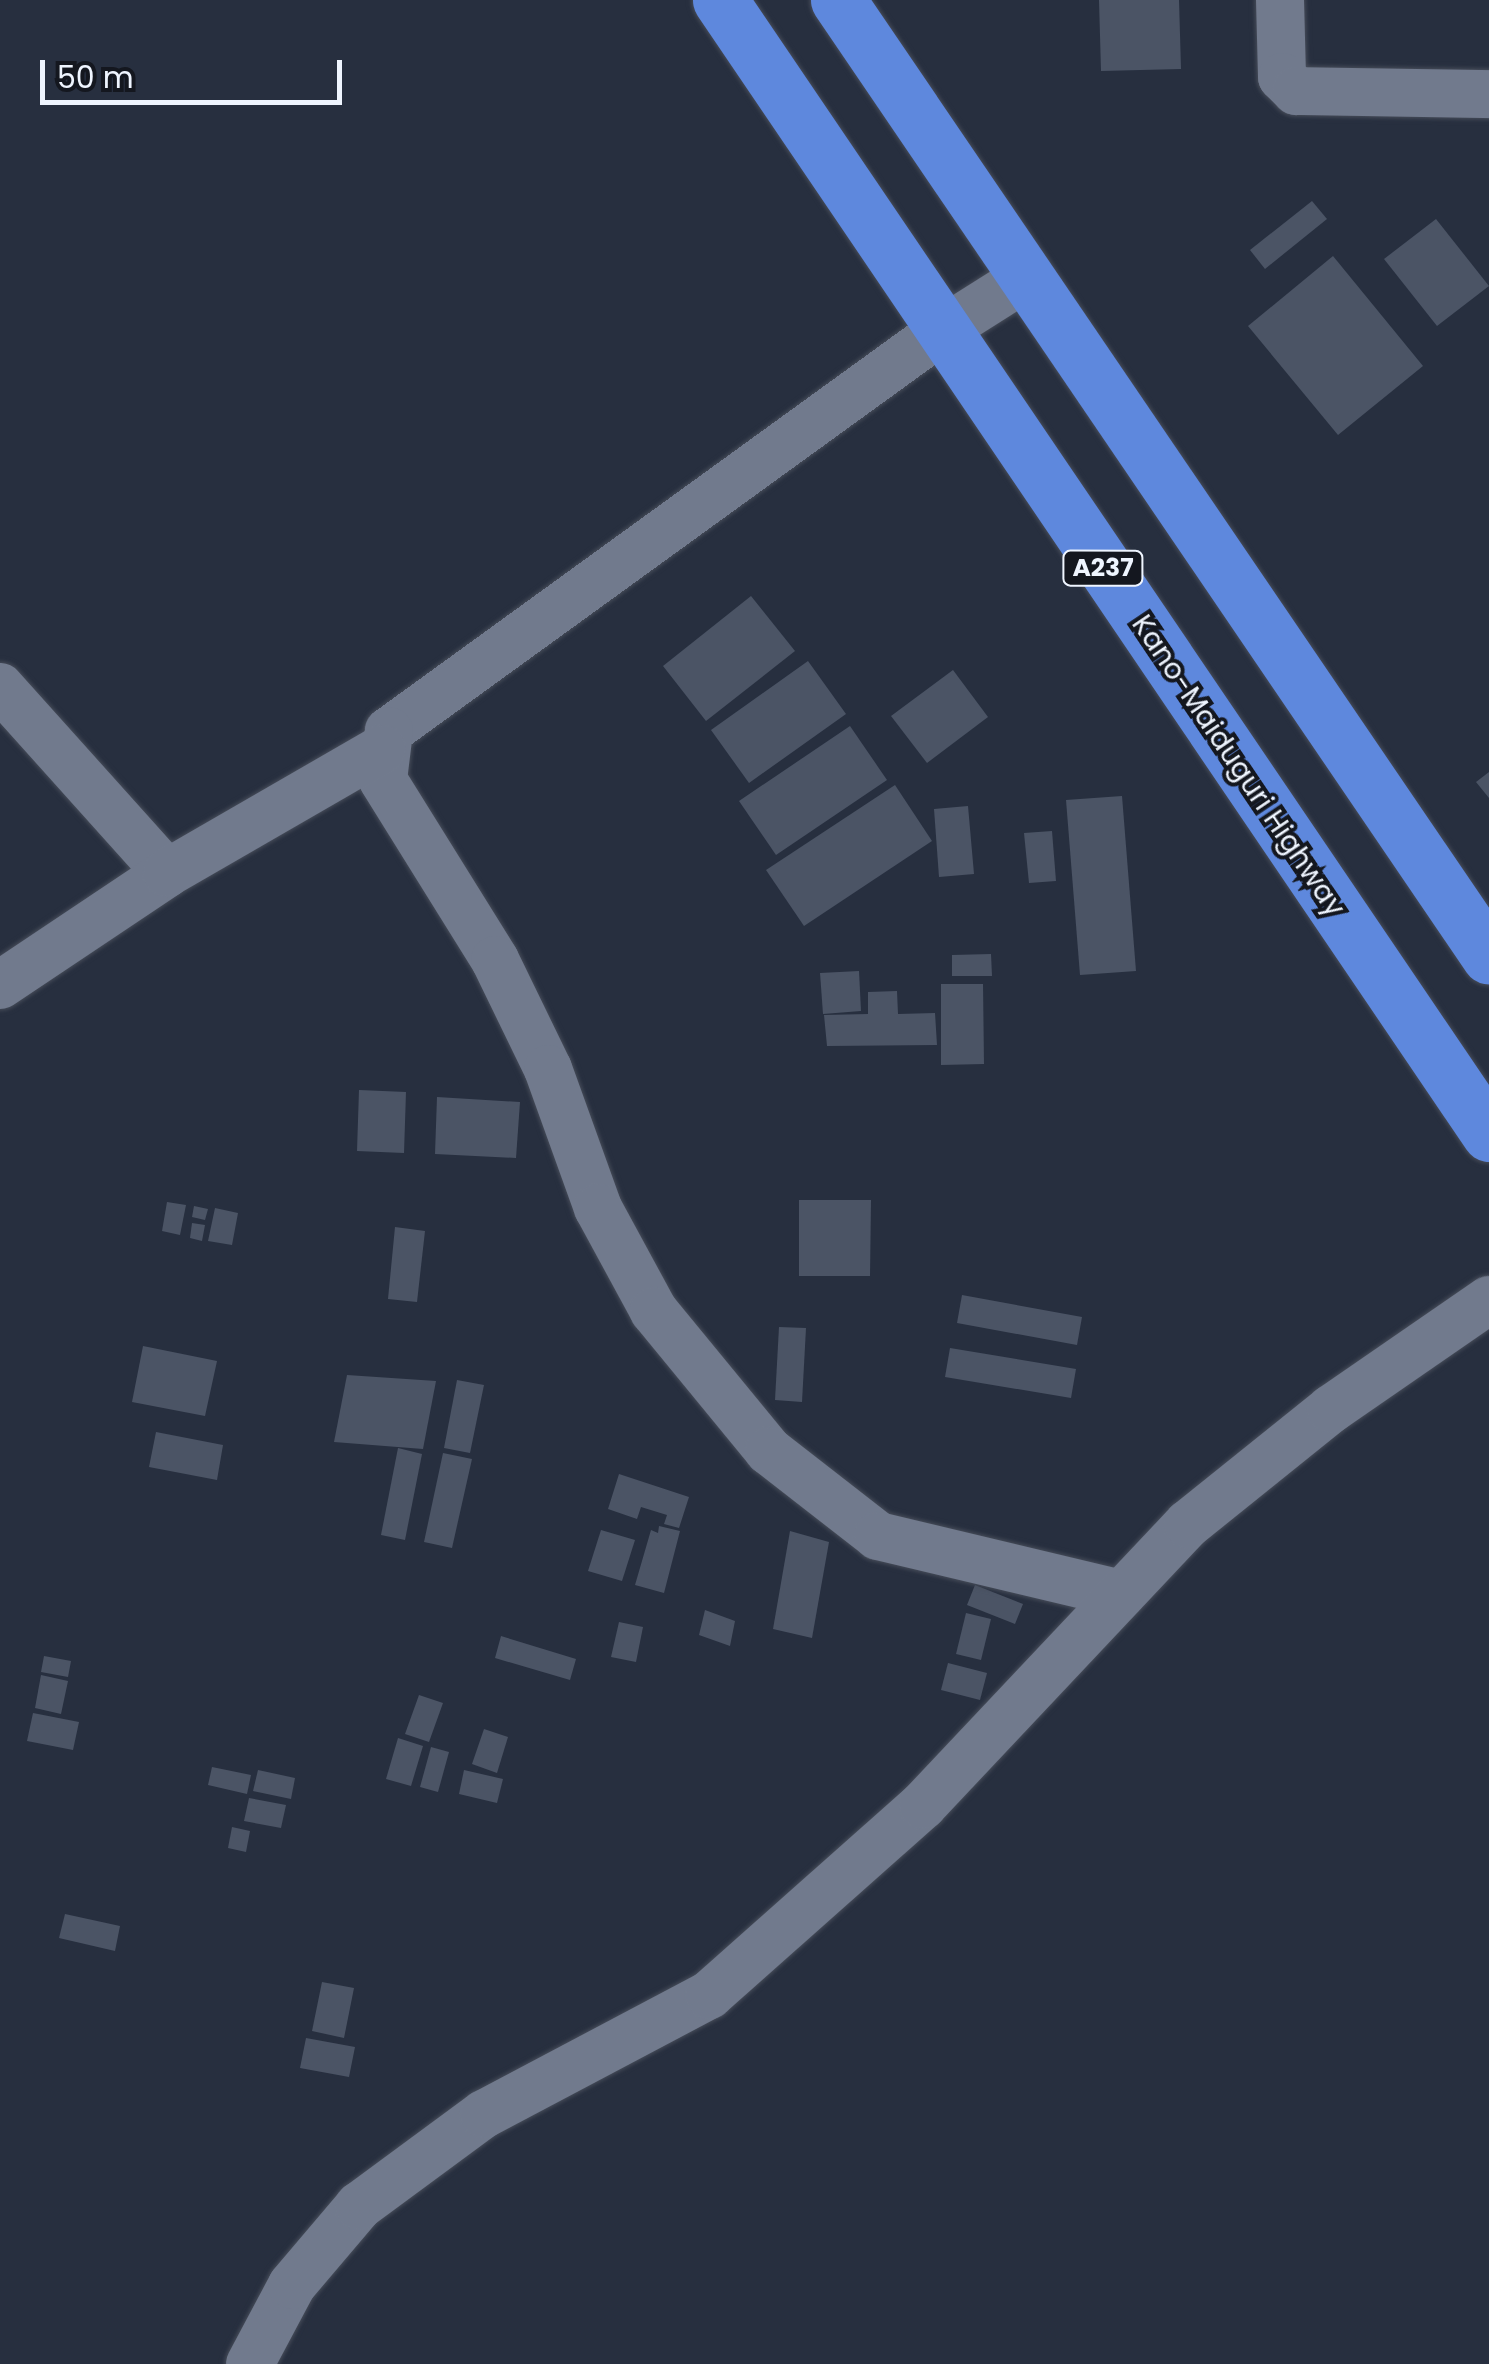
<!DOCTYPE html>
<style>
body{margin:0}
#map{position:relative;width:1489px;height:2364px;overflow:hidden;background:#272f3f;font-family:Poppins,sans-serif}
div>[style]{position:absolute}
.building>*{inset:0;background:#4b5465}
.roads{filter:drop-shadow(0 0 2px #464c59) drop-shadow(0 0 2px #464c59)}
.minor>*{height:48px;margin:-24px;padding:0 24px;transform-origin:24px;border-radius:24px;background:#717a8d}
.trunk>*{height:55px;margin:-27.5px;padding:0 27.5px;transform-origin:27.5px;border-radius:27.5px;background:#5e88dd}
span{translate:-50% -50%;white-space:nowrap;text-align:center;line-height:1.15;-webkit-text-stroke:8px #14171f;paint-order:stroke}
.shield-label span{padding:2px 8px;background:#14171f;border:2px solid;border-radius:8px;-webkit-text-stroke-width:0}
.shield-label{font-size:25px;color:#eff5ff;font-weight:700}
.street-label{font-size:28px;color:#eff5ff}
.scale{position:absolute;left:40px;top:60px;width:302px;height:45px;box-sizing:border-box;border:5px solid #eff5ff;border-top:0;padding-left:12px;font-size:30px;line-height:35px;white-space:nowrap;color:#eff5ff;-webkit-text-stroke:8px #14171f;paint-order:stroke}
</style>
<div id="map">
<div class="building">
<div style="clip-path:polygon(1099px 0,1179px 0,1181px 69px,1101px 71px)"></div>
<div style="clip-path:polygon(1312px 201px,1327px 219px,1265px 269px,1250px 250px)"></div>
<div style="clip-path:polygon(1436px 219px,1489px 286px,1437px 326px,1384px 259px)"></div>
<div style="clip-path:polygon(1333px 256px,1423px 366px,1338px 435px,1248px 326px)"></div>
<div style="clip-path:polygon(751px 596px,795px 651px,706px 721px,663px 666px)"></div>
<div style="clip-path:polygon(808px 661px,846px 714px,749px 783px,711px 730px)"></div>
<div style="clip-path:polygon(953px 670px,988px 717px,927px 763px,891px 716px)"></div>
<div style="clip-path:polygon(850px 726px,887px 780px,776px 855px,739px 801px)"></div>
<div style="clip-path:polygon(1489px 772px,1489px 798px,1476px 782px)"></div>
<div style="clip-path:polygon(895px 785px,932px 841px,804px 926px,766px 870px)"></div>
<div style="clip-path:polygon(1122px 796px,1136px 971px,1080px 975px,1066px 800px)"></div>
<div style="clip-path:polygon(968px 806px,974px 874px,939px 877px,934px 809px)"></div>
<div style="clip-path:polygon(1052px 831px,1056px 881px,1029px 883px,1024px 833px)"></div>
<div style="clip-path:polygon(991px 954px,992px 976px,952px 976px,952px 955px)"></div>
<div style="clip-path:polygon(859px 971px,861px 1011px,823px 1014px,820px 973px)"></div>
<div style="clip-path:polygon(941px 984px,983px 984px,984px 1064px,941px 1065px)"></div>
<div style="clip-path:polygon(897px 991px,898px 1014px,935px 1013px,937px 1045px,827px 1046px,824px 1015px,868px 1014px,868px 992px)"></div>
<div style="clip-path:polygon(359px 1090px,406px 1092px,404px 1153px,357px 1151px)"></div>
<div style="clip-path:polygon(437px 1097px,520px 1102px,516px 1158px,435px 1154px)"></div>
<div style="clip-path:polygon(799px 1200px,871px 1200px,870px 1276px,799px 1276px)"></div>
<div style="clip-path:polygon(167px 1202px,186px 1205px,180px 1235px,162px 1231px)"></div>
<div style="clip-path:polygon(194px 1206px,208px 1209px,205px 1220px,192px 1217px)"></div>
<div style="clip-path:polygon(215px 1208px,238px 1213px,232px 1245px,208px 1241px)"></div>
<div style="clip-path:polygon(192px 1223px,205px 1225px,202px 1241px,190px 1238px)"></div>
<div style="clip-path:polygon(395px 1227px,425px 1231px,417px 1302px,388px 1299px)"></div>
<div style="clip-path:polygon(962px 1295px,1082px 1317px,1077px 1345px,957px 1323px)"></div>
<div style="clip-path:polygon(779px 1327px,806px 1328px,802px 1402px,775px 1400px)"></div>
<div style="clip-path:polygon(143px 1346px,217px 1361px,205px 1416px,132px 1402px)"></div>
<div style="clip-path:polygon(950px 1348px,1076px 1369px,1071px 1398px,945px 1377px)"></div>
<div style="clip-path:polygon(347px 1375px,436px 1381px,423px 1449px,334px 1442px)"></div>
<div style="clip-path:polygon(457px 1380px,484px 1385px,470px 1453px,444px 1448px)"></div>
<div style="clip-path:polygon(156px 1432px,223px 1445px,217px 1480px,149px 1467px)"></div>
<div style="clip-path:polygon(398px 1448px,422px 1454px,405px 1540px,381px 1535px)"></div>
<div style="clip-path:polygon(443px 1453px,472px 1459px,452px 1548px,424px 1542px)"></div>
<div style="clip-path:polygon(619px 1474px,689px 1497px,679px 1528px,664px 1524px,667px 1515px,641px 1507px,637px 1519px,608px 1509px)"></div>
<div style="clip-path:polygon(659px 1526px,680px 1531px,664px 1593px,635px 1585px,651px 1530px,658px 1533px)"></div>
<div style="clip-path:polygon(601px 1530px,635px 1540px,622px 1581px,588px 1571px)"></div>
<div style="clip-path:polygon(790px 1531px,829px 1542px,812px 1638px,773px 1629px)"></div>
<div style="clip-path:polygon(975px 1585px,1023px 1604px,1015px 1624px,967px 1605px)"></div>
<div style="clip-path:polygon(705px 1610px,735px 1621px,730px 1646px,699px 1635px)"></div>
<div style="clip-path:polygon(966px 1613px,991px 1619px,981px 1660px,956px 1654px)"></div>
<div style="clip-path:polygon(619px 1622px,643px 1627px,636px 1662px,611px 1657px)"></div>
<div style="clip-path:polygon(501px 1636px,576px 1659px,570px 1680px,495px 1658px)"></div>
<div style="clip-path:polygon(44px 1656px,71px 1661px,68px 1677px,41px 1672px)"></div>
<div style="clip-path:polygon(948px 1663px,987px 1673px,980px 1700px,941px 1690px)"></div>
<div style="clip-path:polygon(41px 1675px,68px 1681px,61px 1714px,35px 1708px)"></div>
<div style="clip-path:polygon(419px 1695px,443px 1703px,429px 1742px,405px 1734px)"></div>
<div style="clip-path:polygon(33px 1713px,79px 1722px,73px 1750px,27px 1741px)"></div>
<div style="clip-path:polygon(484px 1729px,508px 1737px,497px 1773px,472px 1764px)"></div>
<div style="clip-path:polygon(398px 1738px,423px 1746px,411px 1786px,386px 1779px)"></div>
<div style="clip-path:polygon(431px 1747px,449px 1752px,438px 1792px,420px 1787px)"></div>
<div style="clip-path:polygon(212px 1767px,251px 1775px,247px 1794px,208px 1785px)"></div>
<div style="clip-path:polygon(258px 1770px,295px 1778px,291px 1799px,253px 1791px)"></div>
<div style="clip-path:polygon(464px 1770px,503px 1779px,497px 1803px,459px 1794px)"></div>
<div style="clip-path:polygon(249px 1798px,286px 1805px,281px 1828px,244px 1821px)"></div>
<div style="clip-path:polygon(232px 1827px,250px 1831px,246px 1852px,228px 1848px)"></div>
<div style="clip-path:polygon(65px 1914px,120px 1926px,115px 1951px,59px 1938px)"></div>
<div style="clip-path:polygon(322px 1982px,354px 1988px,344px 2038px,312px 2031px)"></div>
<div style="clip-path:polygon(306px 2038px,355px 2047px,349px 2077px,300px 2068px)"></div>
</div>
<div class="roads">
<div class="minor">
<div style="left:1280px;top:0;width:77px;rotate:88.5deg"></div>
<div style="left:1282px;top:77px;width:20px;rotate:45deg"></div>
<div style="left:1296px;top:91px;width:193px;rotate:0.9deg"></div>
<div style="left:1028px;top:276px;width:103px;rotate:147.7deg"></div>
<div style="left:941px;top:331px;width:682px;rotate:144.07deg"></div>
<div style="left:389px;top:731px;width:49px;rotate:97deg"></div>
<div style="left:383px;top:780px;width:212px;rotate:58.1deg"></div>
<div style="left:495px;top:960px;width:121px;rotate:64.1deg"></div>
<div style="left:548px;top:1069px;width:148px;rotate:70.2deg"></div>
<div style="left:598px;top:1208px;width:117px;rotate:61.5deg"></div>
<div style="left:654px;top:1311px;width:181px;rotate:50.6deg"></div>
<div style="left:769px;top:1451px;width:138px;rotate:37.9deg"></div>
<div style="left:878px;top:1536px;width:250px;rotate:13.4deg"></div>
<div style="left:0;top:687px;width:250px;rotate:48.1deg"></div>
<div style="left:0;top:985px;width:201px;rotate:-33.8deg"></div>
<div style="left:167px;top:873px;width:248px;rotate:-30deg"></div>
<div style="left:250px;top:2364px;width:89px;rotate:-62deg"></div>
<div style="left:292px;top:2285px;width:104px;rotate:-49.7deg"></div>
<div style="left:359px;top:2206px;width:155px;rotate:-36.4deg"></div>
<div style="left:484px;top:2114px;width:255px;rotate:-27.9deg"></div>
<div style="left:709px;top:1995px;width:286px;rotate:-41.6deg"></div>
<div style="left:923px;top:1805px;width:386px;rotate:-46.7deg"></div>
<div style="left:1188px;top:1524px;width:184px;rotate:-38.8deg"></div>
<div style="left:1331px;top:1409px;width:192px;rotate:-34.6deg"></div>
</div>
<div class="trunk">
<div style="left:720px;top:0;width:1370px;rotate:55.86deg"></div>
<div style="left:838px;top:0;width:1157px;rotate:55.77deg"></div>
</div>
</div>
<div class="shield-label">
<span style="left:1103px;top:568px">A237</span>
</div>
<div class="street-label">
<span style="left:1238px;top:766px;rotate:56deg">Kano-Maiduguri Highway</span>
</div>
<div class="scale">50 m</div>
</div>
